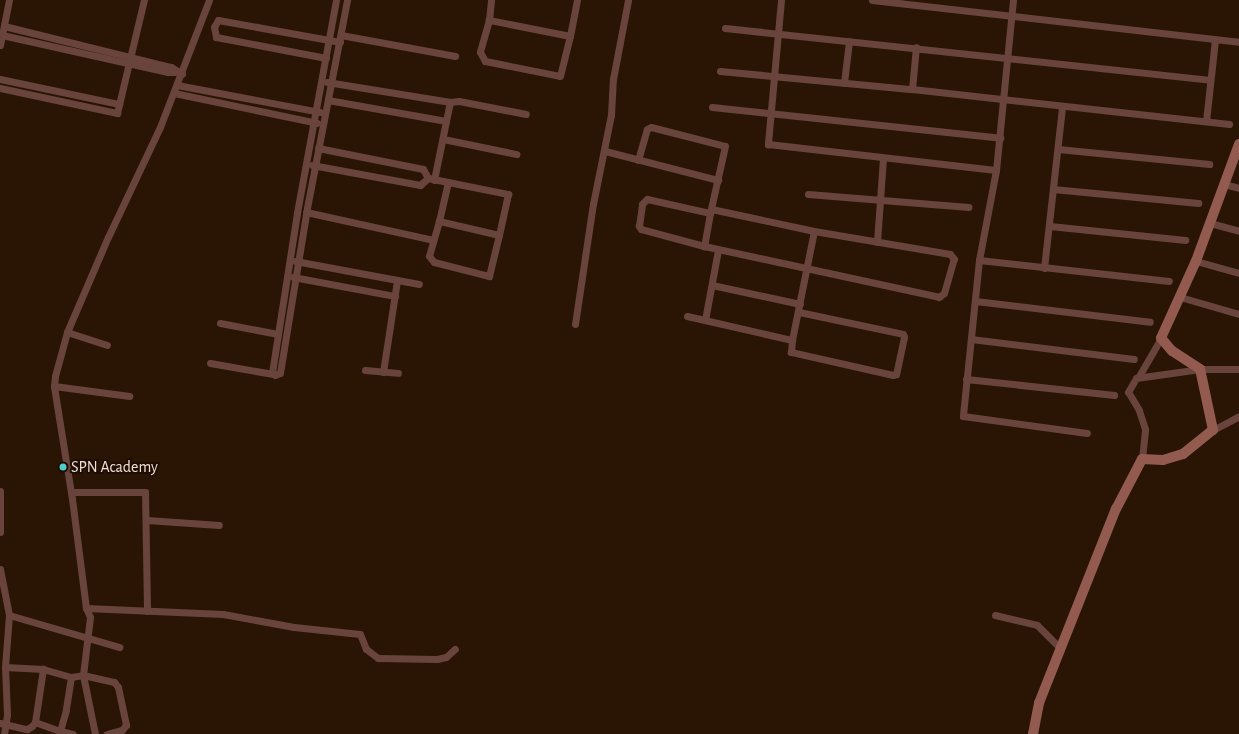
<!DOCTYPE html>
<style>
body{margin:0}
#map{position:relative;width:1239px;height:734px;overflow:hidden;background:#2a1505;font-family:"Alegreya Sans",sans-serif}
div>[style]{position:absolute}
.street>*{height:7px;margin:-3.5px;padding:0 3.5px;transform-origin:3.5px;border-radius:3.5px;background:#68443d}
.secondary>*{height:10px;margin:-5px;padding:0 5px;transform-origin:5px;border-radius:5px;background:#935b4f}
.dots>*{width:11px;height:11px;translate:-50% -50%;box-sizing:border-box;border:2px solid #200c00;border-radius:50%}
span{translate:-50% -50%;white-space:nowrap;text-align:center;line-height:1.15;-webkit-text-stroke:4px #200c00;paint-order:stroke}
.poi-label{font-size:16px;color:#f0e1d6}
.left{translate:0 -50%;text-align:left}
</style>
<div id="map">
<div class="street">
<div style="left:336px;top:0;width:217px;rotate:100.4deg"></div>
<div style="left:297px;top:213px;width:161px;rotate:98.9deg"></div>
<div style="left:272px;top:372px;width:4px;rotate:45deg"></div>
<div style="left:275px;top:375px;width:5px;rotate:-22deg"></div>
<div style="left:280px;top:373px;width:167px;rotate:-80.7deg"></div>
<div style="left:307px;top:208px;width:212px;rotate:-79.1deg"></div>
<div style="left:781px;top:0;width:145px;rotate:95.2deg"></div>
<div style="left:768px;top:144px;width:229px;rotate:6.5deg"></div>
<div style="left:872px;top:0;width:369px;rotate:6.5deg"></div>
<div style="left:1013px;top:0;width:171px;rotate:95.7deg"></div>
<div style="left:996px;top:170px;width:92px;rotate:100.7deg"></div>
<div style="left:979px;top:260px;width:157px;rotate:95.9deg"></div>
<div style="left:963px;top:416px;width:125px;rotate:7.8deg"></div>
<div style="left:489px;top:20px;width:20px;rotate:-84deg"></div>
<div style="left:4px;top:26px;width:172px;rotate:13.8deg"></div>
<div style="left:171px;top:67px;width:13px;rotate:32deg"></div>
<div style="left:725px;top:28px;width:488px;rotate:6.1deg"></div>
<div style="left:2px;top:35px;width:170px;rotate:12.6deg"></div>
<div style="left:168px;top:72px;width:8px"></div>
<div style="left:341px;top:35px;width:116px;rotate:10.4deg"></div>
<div style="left:570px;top:36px;width:83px;rotate:-168.8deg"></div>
<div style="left:489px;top:20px;width:33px;rotate:106deg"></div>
<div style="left:480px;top:52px;width:10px;rotate:61deg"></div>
<div style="left:485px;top:61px;width:76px;rotate:11.3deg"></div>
<div style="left:560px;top:76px;width:41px;rotate:-76deg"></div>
<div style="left:570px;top:36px;width:37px;rotate:-79deg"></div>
<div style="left:0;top:45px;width:46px;rotate:-78.7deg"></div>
<div style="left:326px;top:58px;width:112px;rotate:-169.2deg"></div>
<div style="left:216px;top:37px;width:10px;rotate:-101deg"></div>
<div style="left:214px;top:27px;width:8px;rotate:-60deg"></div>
<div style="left:218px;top:20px;width:124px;rotate:10.2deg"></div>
<div style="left:720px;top:71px;width:193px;rotate:5.4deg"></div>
<div style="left:912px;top:89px;width:319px;rotate:6.3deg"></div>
<div style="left:0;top:79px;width:122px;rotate:11.9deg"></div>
<div style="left:327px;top:82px;width:125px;rotate:9.2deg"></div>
<div style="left:450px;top:102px;width:19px;rotate:102deg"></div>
<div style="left:446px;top:121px;width:120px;rotate:-169.9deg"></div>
<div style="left:844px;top:83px;width:42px;rotate:-83.2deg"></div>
<div style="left:177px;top:85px;width:146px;rotate:10.7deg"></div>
<div style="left:0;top:88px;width:120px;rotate:12.1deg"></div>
<div style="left:117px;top:113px;width:116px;rotate:-76.6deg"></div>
<div style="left:912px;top:89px;width:42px;rotate:-84.6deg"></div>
<div style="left:174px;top:93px;width:146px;rotate:11.8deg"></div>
<div style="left:450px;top:102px;width:9px;rotate:-6deg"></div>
<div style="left:459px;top:101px;width:68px;rotate:11deg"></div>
<div style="left:712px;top:107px;width:290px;rotate:6.1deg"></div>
<div style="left:1206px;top:121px;width:82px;rotate:-83.7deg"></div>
<div style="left:443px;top:139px;width:75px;rotate:11.6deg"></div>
<div style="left:318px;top:148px;width:107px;rotate:11.3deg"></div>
<div style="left:423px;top:169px;width:10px;rotate:61deg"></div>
<div style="left:1058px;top:149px;width:152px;rotate:5.7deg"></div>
<div style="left:605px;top:151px;width:117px;rotate:14.4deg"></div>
<div style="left:638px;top:160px;width:32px;rotate:-74deg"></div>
<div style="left:647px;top:129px;width:4px;rotate:-27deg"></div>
<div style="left:651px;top:127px;width:76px;rotate:14.4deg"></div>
<div style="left:725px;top:146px;width:69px;rotate:102.6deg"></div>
<div style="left:710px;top:213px;width:34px;rotate:100deg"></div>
<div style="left:704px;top:246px;width:240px;rotate:12.2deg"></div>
<div style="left:939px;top:297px;width:6px;rotate:-39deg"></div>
<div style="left:944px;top:293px;width:35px;rotate:-74deg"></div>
<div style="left:954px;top:259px;width:6px;rotate:-129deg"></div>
<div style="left:950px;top:254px;width:138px;rotate:-170.4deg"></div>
<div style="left:814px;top:231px;width:105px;rotate:-167.9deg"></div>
<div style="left:312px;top:165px;width:110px;rotate:10.5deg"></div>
<div style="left:420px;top:185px;width:11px;rotate:-41deg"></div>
<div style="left:428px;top:178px;width:82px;rotate:11.3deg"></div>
<div style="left:508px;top:194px;width:42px;rotate:102.4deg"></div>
<div style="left:499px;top:235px;width:62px;rotate:-166.9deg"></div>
<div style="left:439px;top:221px;width:36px;rotate:106deg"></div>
<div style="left:429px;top:256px;width:8px;rotate:50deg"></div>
<div style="left:434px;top:262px;width:57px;rotate:14.3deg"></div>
<div style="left:489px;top:276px;width:42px;rotate:-76.3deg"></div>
<div style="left:434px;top:180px;width:60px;rotate:-78.5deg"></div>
<div style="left:1224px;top:184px;width:16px;rotate:15deg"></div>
<div style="left:1053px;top:189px;width:146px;rotate:5.5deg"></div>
<div style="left:808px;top:194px;width:161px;rotate:4.6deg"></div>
<div style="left:306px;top:212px;width:130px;rotate:12.4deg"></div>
<div style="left:439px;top:221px;width:40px;rotate:-77deg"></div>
<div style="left:1210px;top:223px;width:30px;rotate:15deg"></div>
<div style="left:1050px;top:226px;width:136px;rotate:5.9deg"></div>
<div style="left:877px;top:242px;width:84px;rotate:-85.9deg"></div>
<div style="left:704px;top:246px;width:65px;rotate:-164.9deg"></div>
<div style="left:641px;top:229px;width:4px;rotate:-124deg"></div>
<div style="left:639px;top:226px;width:22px;rotate:-82deg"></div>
<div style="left:642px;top:204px;width:7px;rotate:-45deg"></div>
<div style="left:647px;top:199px;width:65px;rotate:12.5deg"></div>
<div style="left:979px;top:260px;width:191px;rotate:6.3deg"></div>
<div style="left:295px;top:261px;width:126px;rotate:10.5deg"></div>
<div style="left:1196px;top:261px;width:45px;rotate:15.6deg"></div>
<div style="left:1044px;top:268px;width:162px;rotate:-83.6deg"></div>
<div style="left:293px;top:277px;width:104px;rotate:10.6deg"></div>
<div style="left:712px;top:285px;width:90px;rotate:12.2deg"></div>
<div style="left:1180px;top:297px;width:61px;rotate:16.1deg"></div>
<div style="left:975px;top:301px;width:176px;rotate:6.8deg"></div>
<div style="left:799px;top:312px;width:106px;rotate:11.9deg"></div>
<div style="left:903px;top:334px;width:3px;rotate:72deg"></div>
<div style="left:904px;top:337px;width:38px;rotate:102deg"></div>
<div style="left:896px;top:374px;width:3px;rotate:162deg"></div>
<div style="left:893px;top:375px;width:105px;rotate:-167.3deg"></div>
<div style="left:791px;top:352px;width:12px;rotate:-85deg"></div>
<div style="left:792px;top:340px;width:111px;rotate:-78.6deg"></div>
<div style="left:687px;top:316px;width:108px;rotate:12.9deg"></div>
<div style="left:705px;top:320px;width:71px;rotate:-79.5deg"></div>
<div style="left:220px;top:323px;width:59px;rotate:10.7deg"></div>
<div style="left:575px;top:324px;width:121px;rotate:-81.5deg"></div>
<div style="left:593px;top:204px;width:91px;rotate:-78.6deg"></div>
<div style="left:611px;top:115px;width:36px;rotate:-87deg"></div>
<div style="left:613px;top:79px;width:80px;rotate:-79.2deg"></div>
<div style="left:67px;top:332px;width:42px;rotate:18deg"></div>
<div style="left:971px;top:339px;width:164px;rotate:7deg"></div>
<div style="left:210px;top:363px;width:64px;rotate:9.9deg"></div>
<div style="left:365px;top:370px;width:33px;rotate:5deg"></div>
<div style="left:383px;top:372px;width:93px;rotate:-81.3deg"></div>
<div style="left:1139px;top:376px;width:44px;rotate:-59.9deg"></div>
<div style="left:966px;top:379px;width:149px;rotate:6.2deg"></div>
<div style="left:54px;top:386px;width:76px;rotate:7.6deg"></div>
<div style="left:1213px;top:430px;width:30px;rotate:-28deg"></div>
<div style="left:1142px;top:459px;width:30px;rotate:-84deg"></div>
<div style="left:1145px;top:429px;width:20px;rotate:-108deg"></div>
<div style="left:1139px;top:410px;width:21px;rotate:-121deg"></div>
<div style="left:1128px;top:392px;width:16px;rotate:-60deg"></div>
<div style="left:1136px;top:378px;width:65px;rotate:-8deg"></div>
<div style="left:1200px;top:369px;width:39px"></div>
<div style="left:0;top:491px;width:41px;rotate:90deg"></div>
<div style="left:71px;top:492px;width:74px"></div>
<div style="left:145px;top:492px;width:119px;rotate:89deg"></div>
<div style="left:147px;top:520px;width:72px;rotate:4deg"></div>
<div style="left:0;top:569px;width:47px;rotate:78.9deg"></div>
<div style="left:9px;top:615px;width:52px;rotate:94.4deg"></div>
<div style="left:5px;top:667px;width:48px;rotate:87.6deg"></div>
<div style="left:7px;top:715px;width:19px;rotate:99deg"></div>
<div style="left:86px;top:608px;width:137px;rotate:2.5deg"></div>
<div style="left:223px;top:614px;width:72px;rotate:10.4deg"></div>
<div style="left:294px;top:627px;width:66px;rotate:6.1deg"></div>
<div style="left:360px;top:634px;width:16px;rotate:68deg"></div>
<div style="left:366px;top:649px;width:15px;rotate:37deg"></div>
<div style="left:378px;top:658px;width:59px;rotate:1deg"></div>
<div style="left:437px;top:659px;width:9px;rotate:-13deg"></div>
<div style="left:446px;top:657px;width:12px;rotate:-42deg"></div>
<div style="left:9px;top:615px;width:115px;rotate:16.2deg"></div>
<div style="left:995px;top:615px;width:43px;rotate:13.4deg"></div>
<div style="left:1037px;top:625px;width:34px;rotate:45deg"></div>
<div style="left:5px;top:667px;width:38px;rotate:3deg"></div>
<div style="left:43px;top:669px;width:29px;rotate:16deg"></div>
<div style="left:71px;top:677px;width:12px;rotate:-9deg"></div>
<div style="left:83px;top:675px;width:32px;rotate:13deg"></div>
<div style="left:114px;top:682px;width:6px;rotate:51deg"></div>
<div style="left:118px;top:687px;width:39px;rotate:78deg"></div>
<div style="left:126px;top:725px;width:6px;rotate:129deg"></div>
<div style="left:122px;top:730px;width:16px;rotate:165deg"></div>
<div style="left:71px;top:677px;width:33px;rotate:99deg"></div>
<div style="left:66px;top:710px;width:22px;rotate:106deg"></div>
<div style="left:60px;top:731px;width:13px;rotate:13deg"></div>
<div style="left:35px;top:722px;width:27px;rotate:20deg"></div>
<div style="left:0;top:723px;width:28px;rotate:13deg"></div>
<div style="left:27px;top:729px;width:6px;rotate:-31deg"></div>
<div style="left:32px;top:726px;width:5px;rotate:-53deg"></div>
<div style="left:35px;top:722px;width:54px;rotate:-81.4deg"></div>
<div style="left:95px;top:734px;width:60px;rotate:-101.5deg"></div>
<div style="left:83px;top:675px;width:58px;rotate:-83.1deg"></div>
<div style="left:90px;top:617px;width:10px;rotate:-114deg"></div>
<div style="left:86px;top:608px;width:110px;rotate:-97.3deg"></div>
<div style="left:72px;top:499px;width:114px;rotate:-99.1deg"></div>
<div style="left:54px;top:386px;width:10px;rotate:-84deg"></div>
<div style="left:55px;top:376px;width:46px;rotate:-74.7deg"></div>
<div style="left:67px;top:332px;width:103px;rotate:-66.7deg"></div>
<div style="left:108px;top:237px;width:122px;rotate:-64.7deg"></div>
<div style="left:160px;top:127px;width:136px;rotate:-68.9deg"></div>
</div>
<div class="secondary">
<div style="left:1033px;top:734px;width:32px;rotate:-79deg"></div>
<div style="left:1039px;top:703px;width:209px;rotate:-68.4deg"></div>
<div style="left:1116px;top:509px;width:56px;rotate:-62.5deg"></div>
<div style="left:1142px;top:459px;width:21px;rotate:3deg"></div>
<div style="left:1163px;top:460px;width:21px;rotate:-17deg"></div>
<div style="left:1183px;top:454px;width:38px;rotate:-39deg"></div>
<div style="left:1213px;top:430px;width:62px;rotate:-102deg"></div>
<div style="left:1200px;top:369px;width:33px;rotate:-147deg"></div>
<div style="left:1172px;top:351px;width:17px;rotate:-130deg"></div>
<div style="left:1161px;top:338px;width:85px;rotate:-65.6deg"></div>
<div style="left:1196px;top:261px;width:125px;rotate:-69.8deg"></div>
</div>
<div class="dots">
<div style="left:63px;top:467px;background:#53cdc9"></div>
</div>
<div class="poi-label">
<span class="left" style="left:71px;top:467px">SPN Academy</span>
</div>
</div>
